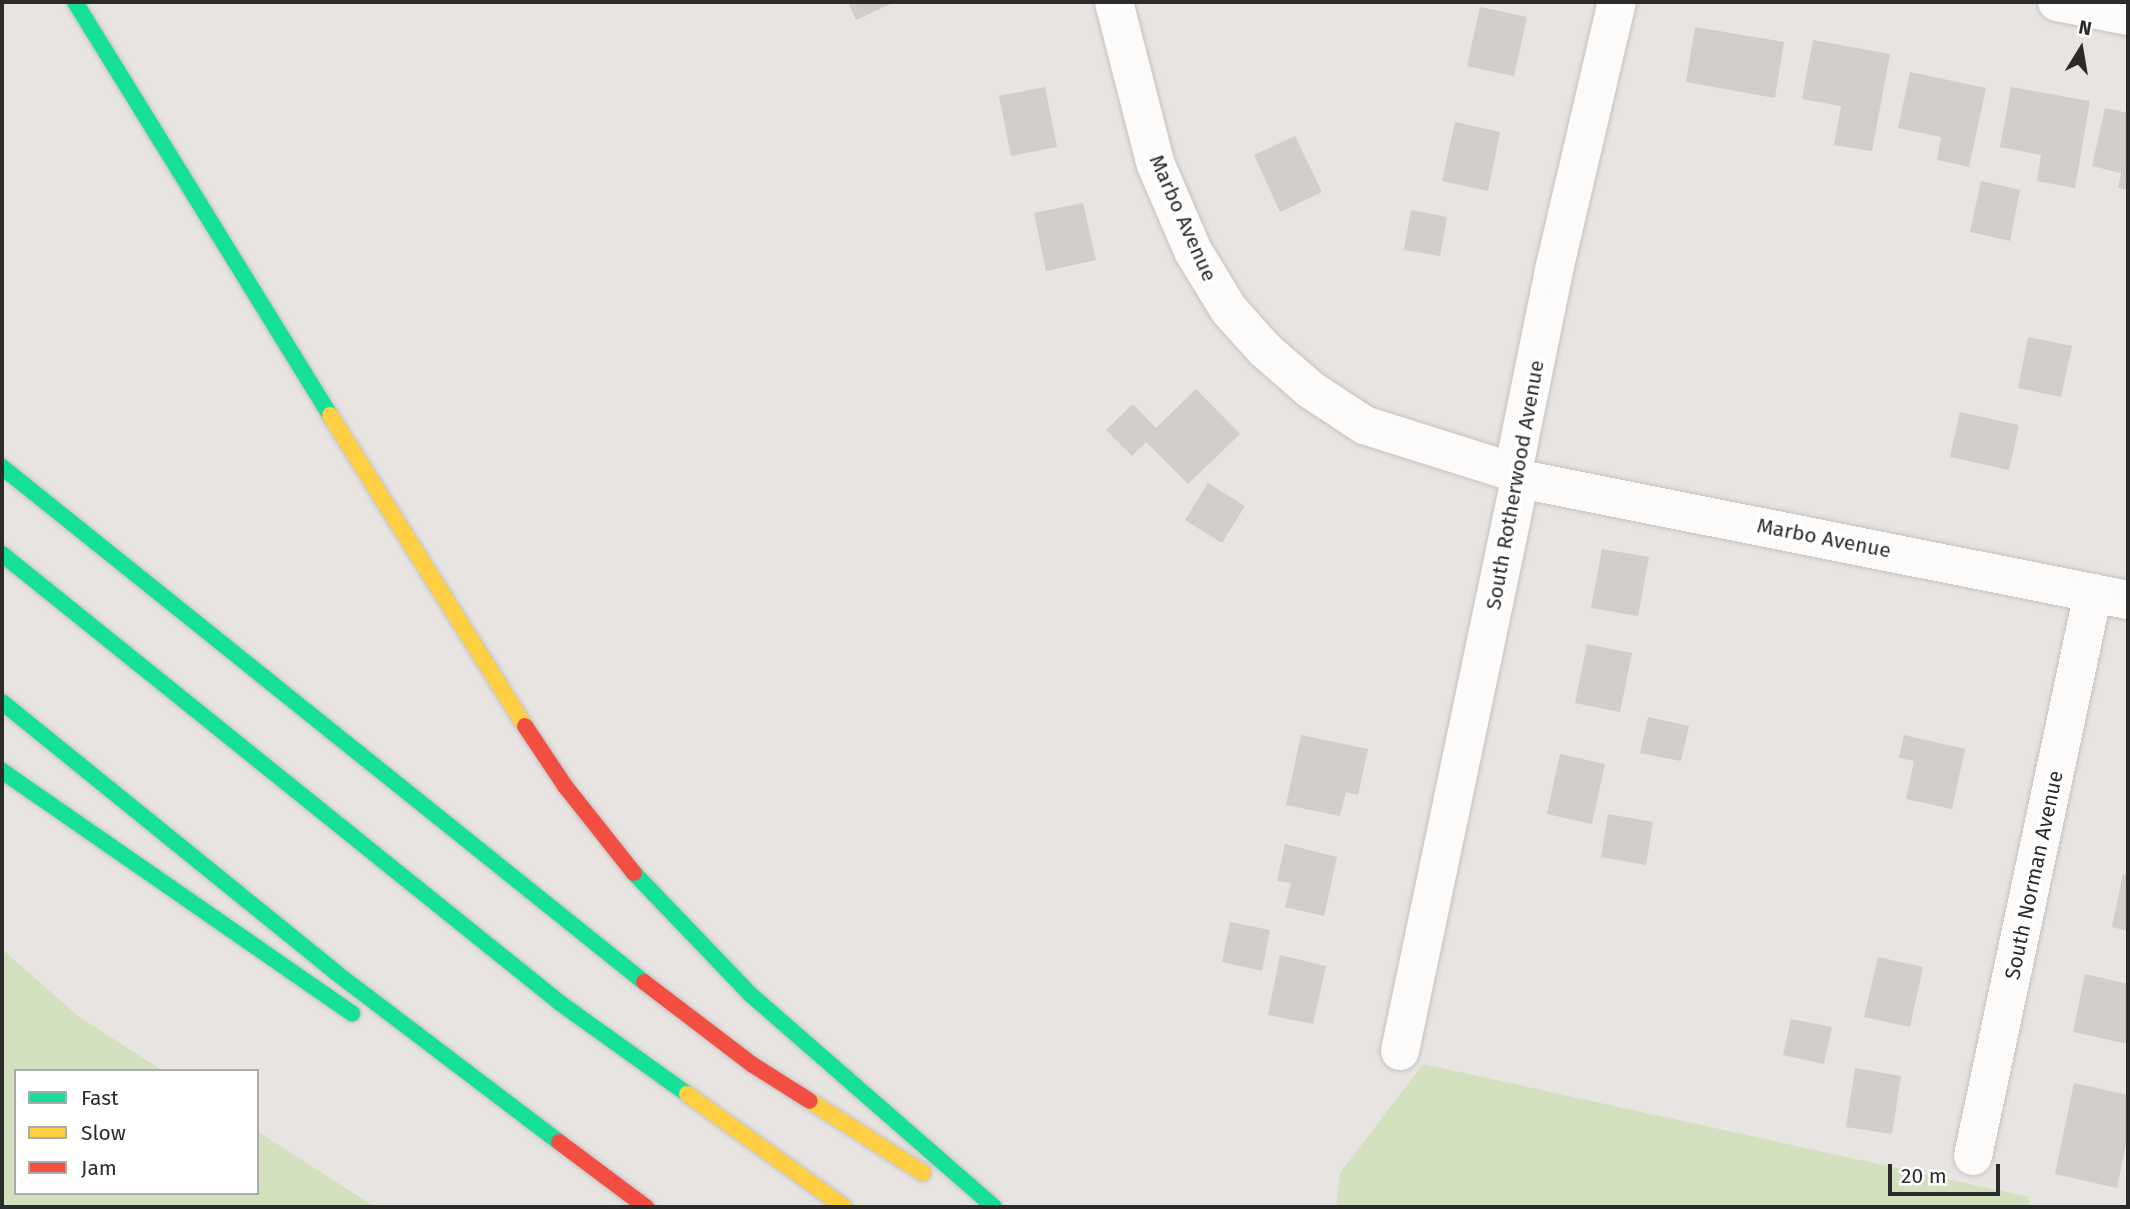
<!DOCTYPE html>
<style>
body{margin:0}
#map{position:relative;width:2130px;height:1209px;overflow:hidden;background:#e8e4e1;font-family:"Fira Sans",sans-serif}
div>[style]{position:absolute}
.green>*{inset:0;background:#d3e0bd}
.building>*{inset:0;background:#d0cdca}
.roads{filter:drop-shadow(0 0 2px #c3c2c2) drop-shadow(0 0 2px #c3c2c2)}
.street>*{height:38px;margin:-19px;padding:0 19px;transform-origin:19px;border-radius:19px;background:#fcfbfa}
.fast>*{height:16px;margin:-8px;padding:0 8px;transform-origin:8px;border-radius:8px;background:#16e098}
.slow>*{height:16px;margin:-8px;padding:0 8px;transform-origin:8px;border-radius:8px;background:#ffcf43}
.jam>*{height:16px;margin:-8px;padding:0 8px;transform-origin:8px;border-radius:8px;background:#f24e42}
span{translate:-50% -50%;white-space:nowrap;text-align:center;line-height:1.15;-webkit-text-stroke:7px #fff;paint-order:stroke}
.street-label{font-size:21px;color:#2b2b2b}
.frame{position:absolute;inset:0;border:4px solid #2b2b2b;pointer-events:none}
.legend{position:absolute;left:14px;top:1069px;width:245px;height:126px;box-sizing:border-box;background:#fff;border:2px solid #aaa;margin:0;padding:9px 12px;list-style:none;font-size:21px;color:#2b2b2b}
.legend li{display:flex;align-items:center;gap:14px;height:35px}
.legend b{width:35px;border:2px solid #aaa}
.north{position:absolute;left:2046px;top:14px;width:70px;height:70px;-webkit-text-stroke:5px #fff;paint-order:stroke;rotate:11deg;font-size:19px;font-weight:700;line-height:28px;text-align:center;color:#2b2b2b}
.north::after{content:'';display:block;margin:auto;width:24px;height:32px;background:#2b2b2b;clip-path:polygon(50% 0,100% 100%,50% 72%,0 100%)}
.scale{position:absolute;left:1888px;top:1164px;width:112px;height:32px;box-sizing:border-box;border:4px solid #2b2b2b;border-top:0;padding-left:9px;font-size:21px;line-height:24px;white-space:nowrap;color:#2b2b2b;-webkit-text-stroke:5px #fff;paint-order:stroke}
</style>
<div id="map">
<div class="green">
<div style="clip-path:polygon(2px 949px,78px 1016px,163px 1071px,16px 1071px,16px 1193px,257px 1193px,257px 1131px,375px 1207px,2px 1207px)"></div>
<div style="clip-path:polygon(1423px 1064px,2029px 1197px,2029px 1207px,1336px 1207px,1340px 1173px)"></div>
</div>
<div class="building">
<div style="clip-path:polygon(848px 2px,895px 2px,856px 20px)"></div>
<div style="clip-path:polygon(1480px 7px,1527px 17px,1514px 76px,1467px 66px)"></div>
<div style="clip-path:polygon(1695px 27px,1784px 42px,1775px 98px,1686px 82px)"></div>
<div style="clip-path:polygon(1813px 40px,1890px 54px,1872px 151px,1834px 145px,1841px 106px,1802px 99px)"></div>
<div style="clip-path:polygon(1910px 72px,1986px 88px,1969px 167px,1937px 160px,1941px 137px,1898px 128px)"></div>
<div style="clip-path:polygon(1045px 87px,1057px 147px,1011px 156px,999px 96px)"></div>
<div style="clip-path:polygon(2011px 87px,2090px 101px,2075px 188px,2037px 181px,2041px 155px,2000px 147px)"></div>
<div style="clip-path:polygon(2105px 108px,2128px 113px,2128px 190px,2118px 188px,2121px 173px,2092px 166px)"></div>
<div style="clip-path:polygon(1455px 122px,1500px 132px,1488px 191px,1442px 181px)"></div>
<div style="clip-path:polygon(1295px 136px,1322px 192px,1280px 212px,1254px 155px)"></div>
<div style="clip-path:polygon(1981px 181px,2020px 190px,2010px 241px,1970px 232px)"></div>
<div style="clip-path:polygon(1083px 203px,1096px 260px,1046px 271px,1034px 213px)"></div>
<div style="clip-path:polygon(1411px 210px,1447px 217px,1440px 256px,1404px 250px)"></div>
<div style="clip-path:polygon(2028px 337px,2072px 346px,2061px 397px,2018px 388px)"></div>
<div style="clip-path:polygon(1196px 389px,1240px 434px,1188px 484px,1146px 442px,1132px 456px,1106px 430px,1133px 404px,1156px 428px)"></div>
<div style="clip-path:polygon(1960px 412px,2019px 425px,2009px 470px,1950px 457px)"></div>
<div style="clip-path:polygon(1208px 483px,1245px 506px,1222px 543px,1185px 520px)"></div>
<div style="clip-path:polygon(1602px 549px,1649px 557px,1638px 616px,1591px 608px)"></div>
<div style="clip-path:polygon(1587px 644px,1632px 653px,1620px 712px,1575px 703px)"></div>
<div style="clip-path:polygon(1648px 717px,1689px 726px,1681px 761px,1640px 753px)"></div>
<div style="clip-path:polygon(1301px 735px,1368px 749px,1358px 795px,1346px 792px,1340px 816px,1286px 805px)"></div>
<div style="clip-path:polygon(1904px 735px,1965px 749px,1952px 809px,1906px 799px,1914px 761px,1899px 758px)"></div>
<div style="clip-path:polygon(1560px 754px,1605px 764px,1592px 824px,1547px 814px)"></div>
<div style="clip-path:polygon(1608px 814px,1653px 822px,1646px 865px,1601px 857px)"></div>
<div style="clip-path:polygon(1285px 844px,1337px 857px,1324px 916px,1285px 907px,1291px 883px,1277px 881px)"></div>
<div style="clip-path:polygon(2123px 874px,2128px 875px,2128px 931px,2112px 927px)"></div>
<div style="clip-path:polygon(1230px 922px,1270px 930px,1262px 971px,1222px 962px)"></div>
<div style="clip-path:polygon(1280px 955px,1326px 966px,1313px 1024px,1268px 1015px)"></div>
<div style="clip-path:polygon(1878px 957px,1923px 967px,1910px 1027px,1864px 1017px)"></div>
<div style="clip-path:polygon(2085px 974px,2128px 984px,2128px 1044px,2073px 1032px)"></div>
<div style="clip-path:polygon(1791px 1019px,1832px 1027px,1824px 1064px,1783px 1055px)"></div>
<div style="clip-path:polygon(1855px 1068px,1901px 1076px,1892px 1134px,1846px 1127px)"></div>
<div style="clip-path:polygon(2074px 1083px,2128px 1095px,2128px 1134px,2117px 1188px,2055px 1174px)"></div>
</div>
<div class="roads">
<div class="street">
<div style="left:1114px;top:2px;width:168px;rotate:75.6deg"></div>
<div style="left:1156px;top:165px;width:94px;rotate:66.7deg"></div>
<div style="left:1193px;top:251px;width:69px;rotate:58.6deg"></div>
<div style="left:1229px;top:310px;width:54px;rotate:48deg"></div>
<div style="left:1265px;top:350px;width:61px;rotate:41deg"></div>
<div style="left:1311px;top:390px;width:64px;rotate:33.4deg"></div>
<div style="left:1364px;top:425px;width:156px;rotate:17.5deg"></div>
<div style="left:2057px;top:2px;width:72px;rotate:11.2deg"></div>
<div style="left:1520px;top:479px;width:620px;rotate:11.26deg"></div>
<div style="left:1400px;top:1051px;width:584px;rotate:-78.15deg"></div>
<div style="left:1520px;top:479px;width:10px;rotate:-135deg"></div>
<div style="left:1513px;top:472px;width:206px;rotate:-78.5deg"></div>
<div style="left:1554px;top:270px;width:275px;rotate:-76.8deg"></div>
<div style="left:1973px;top:1156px;width:576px;rotate:-77.97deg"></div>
</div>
<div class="fast">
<div style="left:75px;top:2px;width:485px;rotate:58.3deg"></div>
<div style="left:2px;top:467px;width:823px;rotate:38.74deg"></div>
<div style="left:2px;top:554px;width:716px;rotate:38.82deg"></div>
<div style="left:560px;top:1003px;width:156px;rotate:35.6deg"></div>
<div style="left:2px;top:702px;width:429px;rotate:39deg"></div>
<div style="left:335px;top:972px;width:281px;rotate:37.2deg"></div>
<div style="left:2px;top:771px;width:426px;rotate:34.7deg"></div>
<div style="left:634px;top:873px;width:168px;rotate:46.2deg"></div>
<div style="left:750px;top:994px;width:324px;rotate:41.1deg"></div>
</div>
<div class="slow">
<div style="left:330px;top:415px;width:367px;rotate:57.9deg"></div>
<div style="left:687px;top:1094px;width:193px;rotate:35.7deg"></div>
<div style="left:810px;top:1101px;width:134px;rotate:32.5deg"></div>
</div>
<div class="jam">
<div style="left:525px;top:726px;width:72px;rotate:56.3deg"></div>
<div style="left:565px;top:786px;width:111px;rotate:51.6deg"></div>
<div style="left:644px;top:982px;width:137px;rotate:37.3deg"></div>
<div style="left:753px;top:1065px;width:67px;rotate:32.3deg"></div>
<div style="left:559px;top:1142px;width:109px;rotate:36.8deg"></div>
</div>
</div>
<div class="street-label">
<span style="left:1183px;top:218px;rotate:66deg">Marbo Avenue</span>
<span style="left:1515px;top:485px;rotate:-80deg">South Rotherwood Avenue</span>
<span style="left:1824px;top:538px;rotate:11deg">Marbo Avenue</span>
<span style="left:2034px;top:875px;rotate:-78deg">South Norman Avenue</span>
</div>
<div class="frame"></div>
<ul class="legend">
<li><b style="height:9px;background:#16e098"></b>Fast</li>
<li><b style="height:9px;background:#ffcf43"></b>Slow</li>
<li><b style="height:9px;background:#f24e42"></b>Jam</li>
</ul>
<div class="north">N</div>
<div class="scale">20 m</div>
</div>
